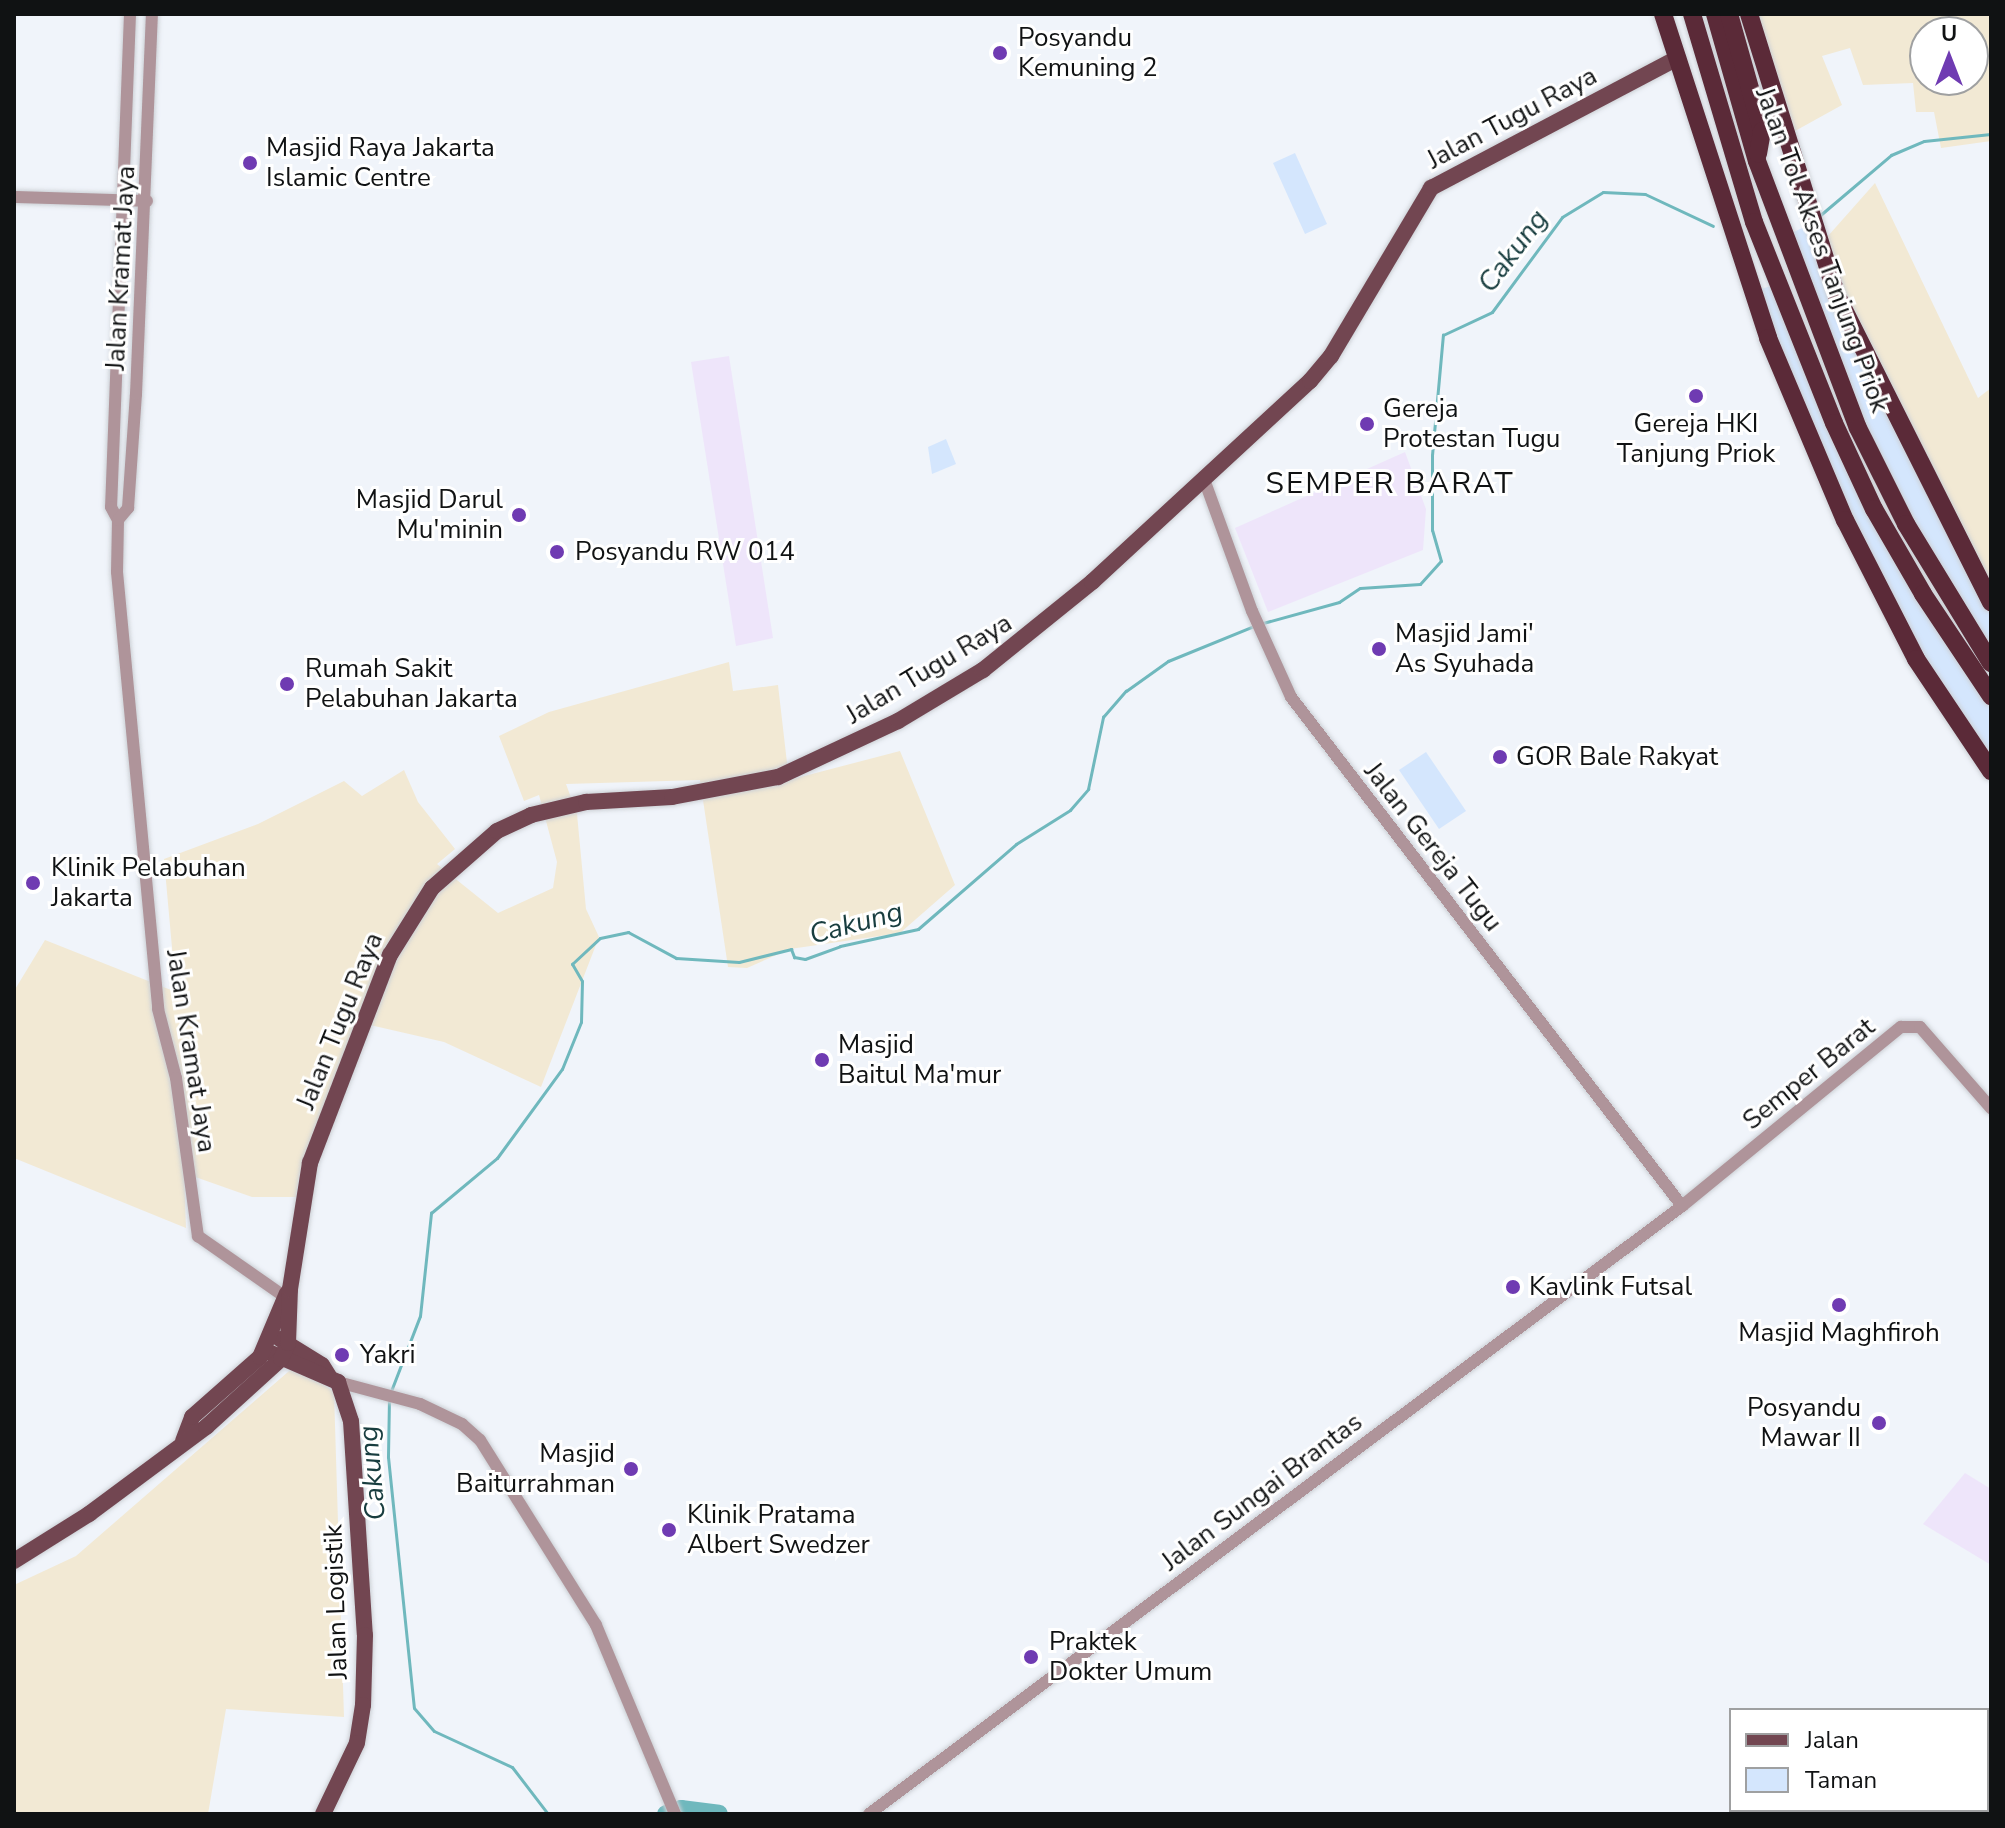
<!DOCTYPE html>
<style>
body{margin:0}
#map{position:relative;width:2005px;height:1828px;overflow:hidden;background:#f0f4fa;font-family:"Nunito Sans",sans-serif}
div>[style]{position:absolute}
.industrial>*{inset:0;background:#f2e9d4}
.education>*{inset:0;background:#eee5fa}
.green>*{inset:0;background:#d4e6fd}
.stream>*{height:3px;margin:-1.5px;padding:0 1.5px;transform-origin:1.5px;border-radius:1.5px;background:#6fb8bd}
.river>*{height:18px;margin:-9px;padding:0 9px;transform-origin:9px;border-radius:9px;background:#6fb8bd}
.roads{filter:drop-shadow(0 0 2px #ccd0d5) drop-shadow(0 0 2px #ccd0d5)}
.minor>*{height:12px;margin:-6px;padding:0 6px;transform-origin:6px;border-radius:6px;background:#af949a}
.major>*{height:16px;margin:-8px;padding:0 8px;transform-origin:8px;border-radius:8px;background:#724651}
.highway>*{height:18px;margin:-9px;padding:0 9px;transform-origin:9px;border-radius:9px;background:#5b2a38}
.dots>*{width:22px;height:22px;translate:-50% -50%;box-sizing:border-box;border:4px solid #fff;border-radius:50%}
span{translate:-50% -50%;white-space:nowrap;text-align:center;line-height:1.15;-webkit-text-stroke:6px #fff;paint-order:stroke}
.poi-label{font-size:26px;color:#101213}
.left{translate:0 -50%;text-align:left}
.right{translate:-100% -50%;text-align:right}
.street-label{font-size:26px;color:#101213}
.water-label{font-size:28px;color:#183d3f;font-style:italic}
.quarter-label{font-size:30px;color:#101213;letter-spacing:2px}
.frame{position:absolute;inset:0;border:16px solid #101213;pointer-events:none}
.legend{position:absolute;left:1729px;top:1708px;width:260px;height:104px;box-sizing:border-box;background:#fff;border:2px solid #9fa0a1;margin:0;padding:10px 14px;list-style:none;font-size:24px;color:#101213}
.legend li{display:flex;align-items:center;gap:16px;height:40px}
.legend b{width:40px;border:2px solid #9fa0a1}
.north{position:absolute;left:1909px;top:16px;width:80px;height:80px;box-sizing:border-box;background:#fff;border:2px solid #9fa0a1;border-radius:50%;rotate:0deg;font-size:22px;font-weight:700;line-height:32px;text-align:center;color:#101213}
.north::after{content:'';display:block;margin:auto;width:28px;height:36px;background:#6f3bb2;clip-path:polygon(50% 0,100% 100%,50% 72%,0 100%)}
</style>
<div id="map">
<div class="industrial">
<div style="clip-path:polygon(evenodd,1742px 14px,1991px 14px,1991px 141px,1941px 148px,1934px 112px,1916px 112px,1913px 83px,1863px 85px,1850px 48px,1822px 56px,1842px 105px,1786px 136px,1742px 14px,1925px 32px,1973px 32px,1973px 80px,1925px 80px,1925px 32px)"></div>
<div style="clip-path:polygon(1875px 183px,1978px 398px,1991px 388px,1991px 602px,1820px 245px)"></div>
<div style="clip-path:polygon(729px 662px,733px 691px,778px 685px,789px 780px,900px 751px,955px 885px,900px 933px,790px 949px,747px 968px,728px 967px,700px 780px,566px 784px,577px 814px,586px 909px,599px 937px,541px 1087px,444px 1042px,357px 1022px,299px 1176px,296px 1197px,252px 1197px,184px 1173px,186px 1228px,14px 1158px,14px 991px,45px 940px,176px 992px,164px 859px,258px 824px,344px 781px,362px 796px,404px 770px,418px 802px,455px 849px,437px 864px,498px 913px,553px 888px,557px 862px,539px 795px,524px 801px,499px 736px,549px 712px)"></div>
<div style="clip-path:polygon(296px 1365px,334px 1392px,344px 1717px,226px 1709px,208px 1814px,14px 1814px,14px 1585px,76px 1556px)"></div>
</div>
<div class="education">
<div style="clip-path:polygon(729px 356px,773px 638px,736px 646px,691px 362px)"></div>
<div style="clip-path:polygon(1405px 452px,1426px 509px,1423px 550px,1268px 612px,1235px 528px)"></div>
<div style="clip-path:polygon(1965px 1473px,1991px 1489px,1991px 1565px,1923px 1524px)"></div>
</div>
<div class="green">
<div style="clip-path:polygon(1295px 153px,1327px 224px,1305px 234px,1273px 163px)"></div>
<div style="clip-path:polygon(1807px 226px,1991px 602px,1991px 663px,1858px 428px,1789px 234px)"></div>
<div style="clip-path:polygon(1777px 284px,1847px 451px,1991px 695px,1991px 770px,1916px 659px,1752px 292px)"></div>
<div style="clip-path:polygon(946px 439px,956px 464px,932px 474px,928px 447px)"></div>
<div style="clip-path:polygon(1426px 752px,1466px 811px,1439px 829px,1399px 770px)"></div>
</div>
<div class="stream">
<div style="left:1818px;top:217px;width:96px;rotate:-40.3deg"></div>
<div style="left:1891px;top:155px;width:36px;rotate:-23deg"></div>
<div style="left:1924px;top:141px;width:67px;rotate:-6deg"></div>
<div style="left:1263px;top:623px;width:79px;rotate:-15.4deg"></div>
<div style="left:1339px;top:602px;width:25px;rotate:-34deg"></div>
<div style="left:1360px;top:588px;width:60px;rotate:-3.8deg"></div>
<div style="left:1420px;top:584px;width:31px;rotate:-48deg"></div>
<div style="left:1441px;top:561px;width:32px;rotate:-106deg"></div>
<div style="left:1432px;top:530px;width:75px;rotate:-90deg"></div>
<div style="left:1432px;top:455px;width:121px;rotate:-84.8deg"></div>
<div style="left:1443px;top:335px;width:54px;rotate:-25.1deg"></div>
<div style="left:1492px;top:312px;width:118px;rotate:-53.6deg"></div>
<div style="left:1562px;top:217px;width:48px;rotate:-31.4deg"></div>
<div style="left:1603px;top:192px;width:42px;rotate:2.7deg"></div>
<div style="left:1645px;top:194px;width:75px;rotate:25.2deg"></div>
<div style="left:391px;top:1391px;width:80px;rotate:-68.9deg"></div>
<div style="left:420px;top:1316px;width:104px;rotate:-83.9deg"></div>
<div style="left:431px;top:1213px;width:86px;rotate:-39.8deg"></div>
<div style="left:497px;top:1158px;width:110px;rotate:-53.9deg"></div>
<div style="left:562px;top:1069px;width:51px;rotate:-68deg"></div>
<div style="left:581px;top:1022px;width:41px;rotate:-88.6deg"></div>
<div style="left:582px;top:981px;width:20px;rotate:-120deg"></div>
<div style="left:572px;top:964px;width:38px;rotate:-43deg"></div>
<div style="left:600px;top:938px;width:29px;rotate:-12deg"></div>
<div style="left:628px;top:932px;width:55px;rotate:28.4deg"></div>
<div style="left:676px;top:958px;width:63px;rotate:3.6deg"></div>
<div style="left:739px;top:962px;width:54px;rotate:-14deg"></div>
<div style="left:791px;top:949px;width:9px;rotate:69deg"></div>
<div style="left:794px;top:957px;width:11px;rotate:10deg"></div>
<div style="left:805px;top:959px;width:37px;rotate:-20deg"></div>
<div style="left:840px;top:946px;width:80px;rotate:-12.3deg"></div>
<div style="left:918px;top:929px;width:130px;rotate:-40.9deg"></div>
<div style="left:1016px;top:844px;width:64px;rotate:-32.2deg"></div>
<div style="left:1070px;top:810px;width:28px;rotate:-49deg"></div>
<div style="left:1088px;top:789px;width:74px;rotate:-78.2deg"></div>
<div style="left:1103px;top:717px;width:35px;rotate:-49deg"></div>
<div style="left:1126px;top:691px;width:52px;rotate:-35.5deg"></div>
<div style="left:1168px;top:661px;width:95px;rotate:-22.2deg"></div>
<div style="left:389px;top:1398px;width:59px;rotate:91deg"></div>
<div style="left:388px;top:1457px;width:252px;rotate:84.1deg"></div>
<div style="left:414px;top:1708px;width:30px;rotate:49deg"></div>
<div style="left:434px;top:1731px;width:86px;rotate:24.8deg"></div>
<div style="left:512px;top:1767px;width:59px;rotate:52.5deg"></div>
</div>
<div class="river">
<div style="left:666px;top:1814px;width:16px;rotate:-18deg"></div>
<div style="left:681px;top:1809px;width:38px;rotate:7deg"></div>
</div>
<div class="roads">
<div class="minor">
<div style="left:130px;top:14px;width:493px;rotate:92.2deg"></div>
<div style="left:111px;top:507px;width:15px;rotate:62deg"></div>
<div style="left:118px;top:520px;width:52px;rotate:91.1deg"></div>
<div style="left:117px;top:572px;width:439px;rotate:84.6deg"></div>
<div style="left:158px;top:1009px;width:71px;rotate:75.4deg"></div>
<div style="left:176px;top:1078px;width:160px;rotate:82.1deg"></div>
<div style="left:198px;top:1236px;width:113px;rotate:35deg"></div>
<div style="left:14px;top:197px;width:133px;rotate:1.7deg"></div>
<div style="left:1205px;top:482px;width:137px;rotate:70deg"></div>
<div style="left:1252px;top:611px;width:94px;rotate:65.6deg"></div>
<div style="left:1291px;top:697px;width:642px;rotate:52.47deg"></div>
<div style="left:118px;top:520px;width:16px;rotate:-50deg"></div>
<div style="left:128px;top:508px;width:114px;rotate:-86deg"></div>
<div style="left:136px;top:394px;width:380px;rotate:-87.6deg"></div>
<div style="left:338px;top:1382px;width:85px;rotate:15deg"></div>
<div style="left:420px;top:1404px;width:47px;rotate:25.5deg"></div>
<div style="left:462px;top:1424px;width:24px;rotate:42deg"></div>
<div style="left:480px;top:1440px;width:218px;rotate:57.9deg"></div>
<div style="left:596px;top:1625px;width:205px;rotate:67.3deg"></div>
<div style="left:869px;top:1814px;width:1015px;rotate:-36.79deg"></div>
<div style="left:1682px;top:1206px;width:283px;rotate:-39.3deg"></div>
<div style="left:1901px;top:1027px;width:19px"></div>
<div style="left:1920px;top:1027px;width:108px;rotate:48.8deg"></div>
</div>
<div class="major">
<div style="left:280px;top:1339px;width:49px;rotate:31.8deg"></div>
<div style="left:322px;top:1365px;width:13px;rotate:58deg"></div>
<div style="left:264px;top:1350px;width:81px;rotate:23.4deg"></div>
<div style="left:338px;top:1382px;width:41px;rotate:71.6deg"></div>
<div style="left:351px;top:1421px;width:214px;rotate:86.3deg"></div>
<div style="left:365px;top:1635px;width:70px;rotate:91.6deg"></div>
<div style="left:363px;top:1705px;width:38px;rotate:99deg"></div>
<div style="left:357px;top:1743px;width:79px;rotate:115.6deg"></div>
<div style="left:183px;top:1441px;width:26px;rotate:-69deg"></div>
<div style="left:192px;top:1417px;width:91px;rotate:-41.4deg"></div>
<div style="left:260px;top:1357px;width:69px;rotate:-67.1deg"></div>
<div style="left:14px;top:1561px;width:89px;rotate:-32.1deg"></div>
<div style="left:89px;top:1514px;width:146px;rotate:-36.6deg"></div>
<div style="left:206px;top:1427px;width:101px;rotate:-42.2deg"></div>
<div style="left:281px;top:1359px;width:17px;rotate:-66deg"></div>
<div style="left:288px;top:1343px;width:54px;rotate:-87.9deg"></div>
<div style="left:290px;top:1289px;width:128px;rotate:-81deg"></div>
<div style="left:310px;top:1163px;width:223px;rotate:-69deg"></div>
<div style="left:390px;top:955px;width:79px;rotate:-57.9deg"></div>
<div style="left:432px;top:888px;width:86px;rotate:-41.2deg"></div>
<div style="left:497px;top:831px;width:38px;rotate:-25deg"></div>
<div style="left:531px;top:815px;width:57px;rotate:-13.3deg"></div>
<div style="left:586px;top:802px;width:86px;rotate:-3.3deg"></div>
<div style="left:672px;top:797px;width:108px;rotate:-10.7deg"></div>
<div style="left:778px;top:777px;width:132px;rotate:-25deg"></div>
<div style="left:898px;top:721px;width:99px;rotate:-31deg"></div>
<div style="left:983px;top:670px;width:140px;rotate:-38.9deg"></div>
<div style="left:1092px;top:582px;width:297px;rotate:-42.7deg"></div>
<div style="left:1310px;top:381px;width:33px;rotate:-50deg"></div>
<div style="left:1331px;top:356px;width:196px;rotate:-59.2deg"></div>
<div style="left:1431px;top:188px;width:279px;rotate:-27.8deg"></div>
</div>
<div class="highway">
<div style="left:1663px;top:14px;width:341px;rotate:72deg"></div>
<div style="left:1768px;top:338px;width:198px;rotate:67.1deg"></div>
<div style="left:1845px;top:520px;width:156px;rotate:62.9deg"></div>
<div style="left:1916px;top:659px;width:135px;rotate:56.2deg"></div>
<div style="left:1692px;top:14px;width:217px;rotate:73.4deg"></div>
<div style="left:1754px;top:222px;width:216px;rotate:68.3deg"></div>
<div style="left:1834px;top:423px;width:95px;rotate:65.1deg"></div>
<div style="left:1874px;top:509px;width:98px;rotate:60deg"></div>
<div style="left:1923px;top:594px;width:123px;rotate:56.3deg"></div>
<div style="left:1715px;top:14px;width:153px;rotate:74.1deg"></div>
<div style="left:1757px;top:161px;width:285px;rotate:69.3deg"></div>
<div style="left:1858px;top:428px;width:107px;rotate:63.4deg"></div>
<div style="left:1906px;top:524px;width:163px;rotate:58.6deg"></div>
<div style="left:1729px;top:14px;width:122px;rotate:74.2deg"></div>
<div style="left:1762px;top:131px;width:23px;rotate:100deg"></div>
<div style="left:1749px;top:14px;width:295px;rotate:72.7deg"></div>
<div style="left:1837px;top:296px;width:343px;rotate:63.3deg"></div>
</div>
</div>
<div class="dots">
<div style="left:1000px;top:53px;background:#6f3bb2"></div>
<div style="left:250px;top:163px;background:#6f3bb2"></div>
<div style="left:1696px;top:396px;background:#6f3bb2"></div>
<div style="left:1367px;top:424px;background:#6f3bb2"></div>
<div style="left:519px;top:515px;background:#6f3bb2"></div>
<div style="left:557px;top:552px;background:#6f3bb2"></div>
<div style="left:1379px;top:649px;background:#6f3bb2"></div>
<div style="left:287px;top:684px;background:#6f3bb2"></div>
<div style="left:1500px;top:757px;background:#6f3bb2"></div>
<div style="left:33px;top:883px;background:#6f3bb2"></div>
<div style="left:822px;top:1060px;background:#6f3bb2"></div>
<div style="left:1513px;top:1287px;background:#6f3bb2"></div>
<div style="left:1839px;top:1305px;background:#6f3bb2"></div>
<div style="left:342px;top:1355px;background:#6f3bb2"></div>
<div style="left:1879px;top:1423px;background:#6f3bb2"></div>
<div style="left:631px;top:1469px;background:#6f3bb2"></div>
<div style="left:669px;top:1530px;background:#6f3bb2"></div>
<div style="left:1031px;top:1657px;background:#6f3bb2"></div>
</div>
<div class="poi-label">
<span class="left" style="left:1018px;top:53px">Posyandu<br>Kemuning 2</span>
<span class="left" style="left:266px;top:163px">Masjid Raya Jakarta<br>Islamic Centre</span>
<span class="left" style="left:1383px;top:424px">Gereja<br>Protestan Tugu</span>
<span style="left:1696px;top:439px">Gereja HKI<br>Tanjung Priok</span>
<span class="right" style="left:503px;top:515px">Masjid Darul<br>Mu'minin</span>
<span class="left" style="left:575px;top:552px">Posyandu RW 014</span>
<span class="left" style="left:1395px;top:649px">Masjid Jami'<br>As Syuhada</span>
<span class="left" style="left:305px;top:684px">Rumah Sakit<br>Pelabuhan Jakarta</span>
<span class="left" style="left:1516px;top:757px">GOR Bale Rakyat</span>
<span class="left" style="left:51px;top:883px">Klinik Pelabuhan<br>Jakarta</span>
<span class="left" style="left:838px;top:1060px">Masjid<br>Baitul Ma'mur</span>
<span class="left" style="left:1529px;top:1287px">Kavlink Futsal</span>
<span style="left:1839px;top:1333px">Masjid Maghfiroh</span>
<span class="left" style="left:360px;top:1355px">Yakri</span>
<span class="right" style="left:1861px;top:1423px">Posyandu<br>Mawar II</span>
<span class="right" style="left:615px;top:1469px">Masjid<br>Baiturrahman</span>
<span class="left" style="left:687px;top:1530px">Klinik Pratama<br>Albert Swedzer</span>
<span class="left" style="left:1049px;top:1657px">Praktek<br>Dokter Umum</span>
</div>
<div class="street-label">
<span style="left:1512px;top:118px;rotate:-28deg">Jalan Tugu Raya</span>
<span style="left:1822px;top:250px;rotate:70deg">Jalan Tol Akses Tanjung Priok</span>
<span style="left:121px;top:268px;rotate:-87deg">Jalan Kramat Jaya</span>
<span style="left:929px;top:669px;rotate:-31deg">Jalan Tugu Raya</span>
<span style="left:1433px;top:847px;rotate:52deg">Jalan Gereja Tugu</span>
<span style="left:340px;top:1021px;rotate:-68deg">Jalan Tugu Raya</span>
<span style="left:191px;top:1051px;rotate:81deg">Jalan Kramat Jaya</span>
<span style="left:1809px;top:1074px;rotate:-39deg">Semper Barat</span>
<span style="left:1262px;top:1492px;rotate:-37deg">Jalan Sungai Brantas</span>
<span style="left:336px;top:1602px;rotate:-92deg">Jalan Logistik</span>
</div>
<div class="water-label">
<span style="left:1513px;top:251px;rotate:-53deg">Cakung</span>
<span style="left:856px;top:923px;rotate:-15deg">Cakung</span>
<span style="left:372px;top:1473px;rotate:-95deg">Cakung</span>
</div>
<div class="quarter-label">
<span style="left:1390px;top:484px">SEMPER BARAT</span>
</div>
<div class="frame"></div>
<ul class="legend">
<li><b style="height:10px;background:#724651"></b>Jalan</li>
<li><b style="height:22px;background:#d4e6fd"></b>Taman</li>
</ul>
<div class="north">U</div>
</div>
